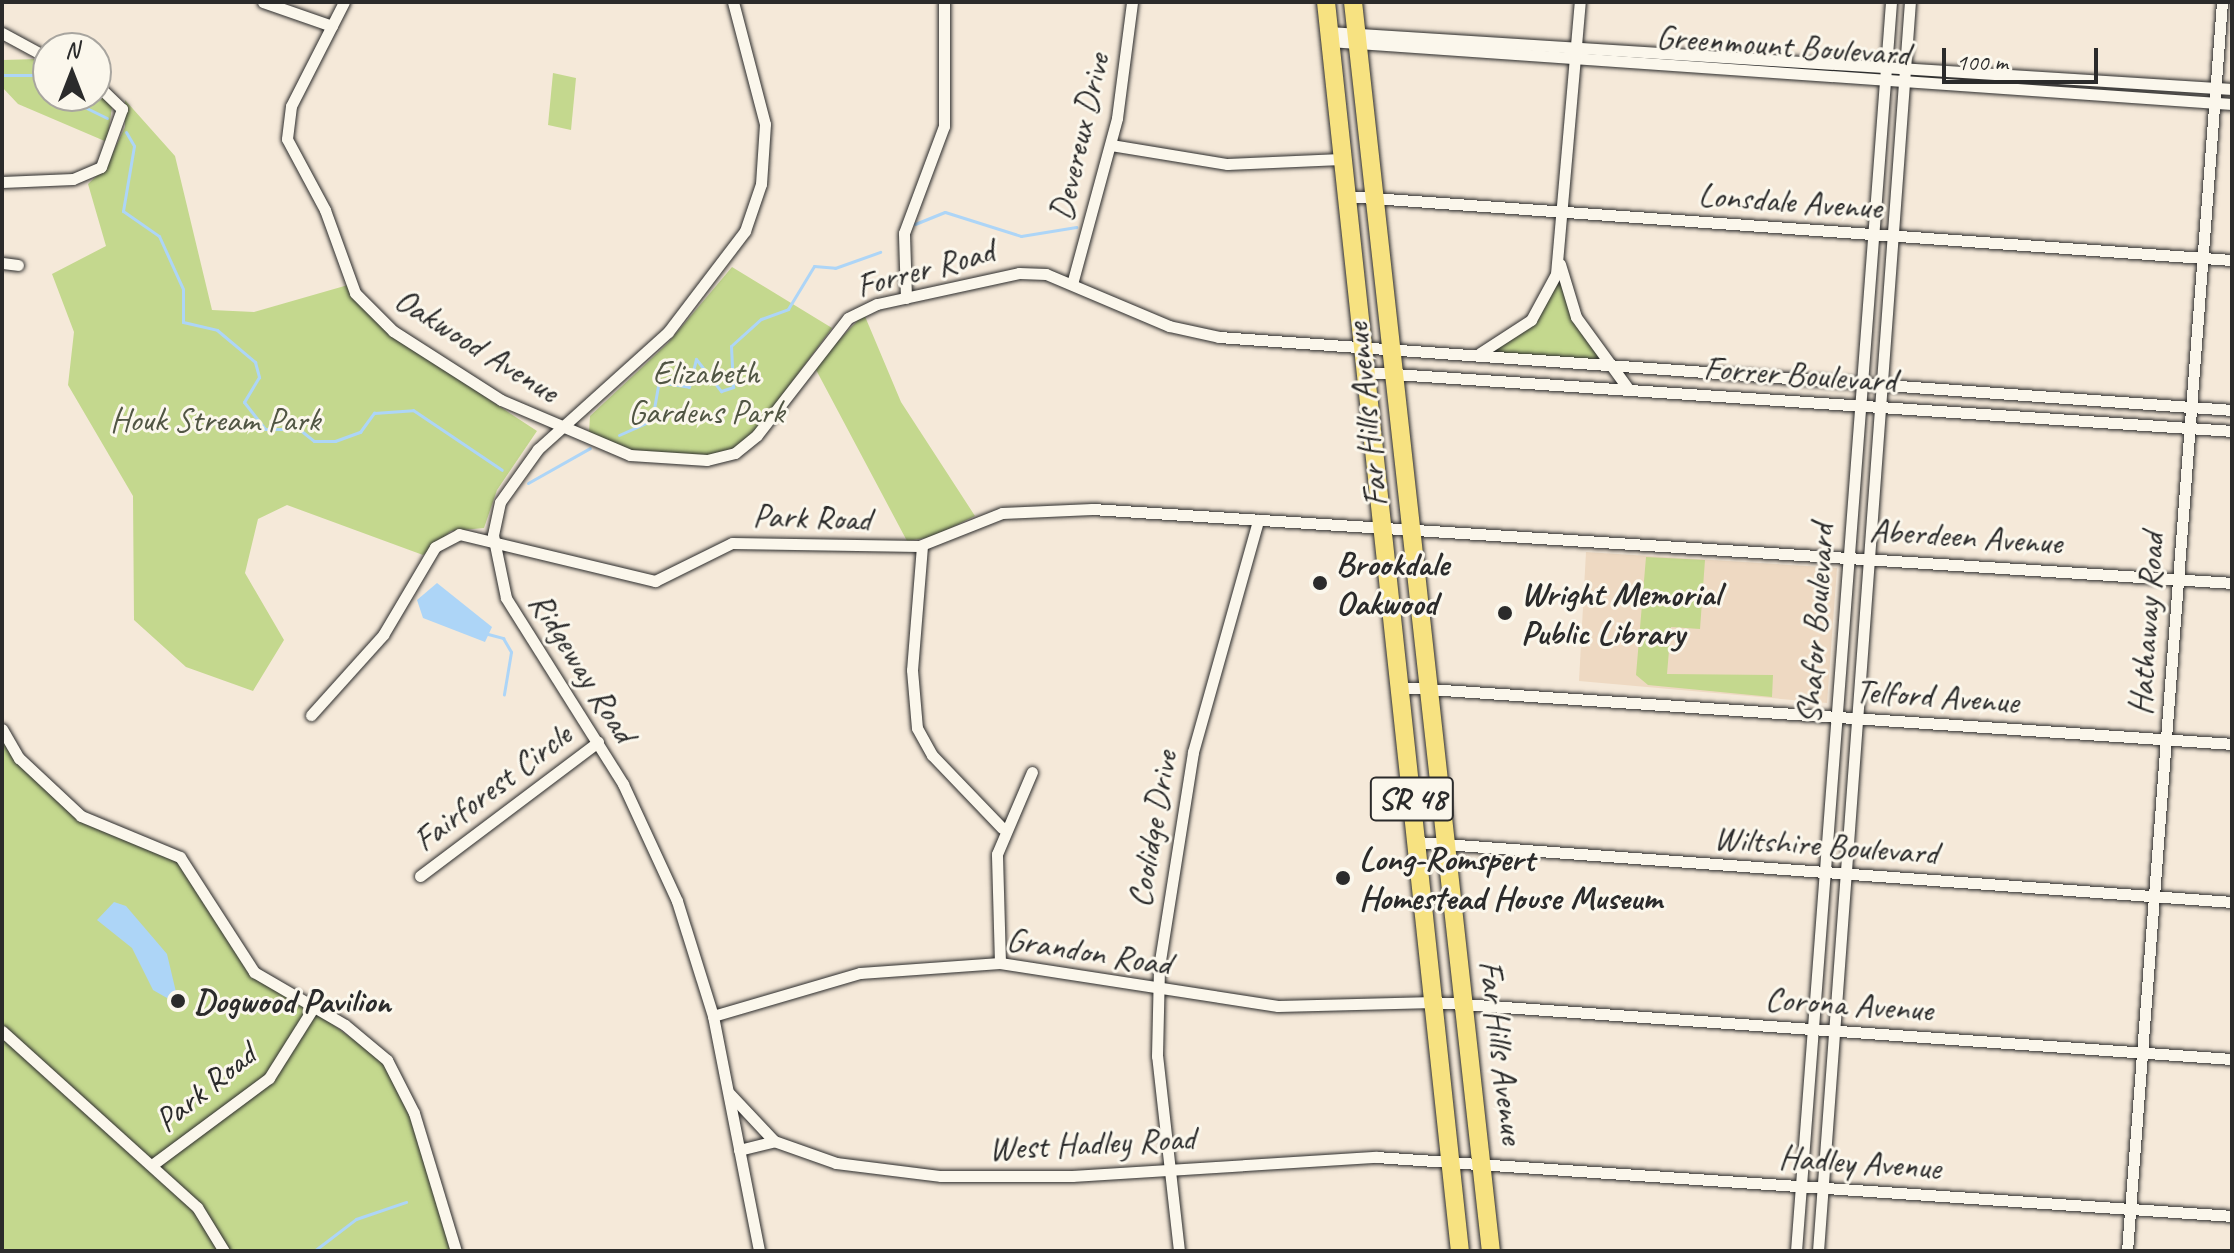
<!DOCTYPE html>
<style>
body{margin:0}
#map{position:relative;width:2234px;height:1253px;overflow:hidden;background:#f5e9d9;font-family:Caveat,sans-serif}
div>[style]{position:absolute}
.built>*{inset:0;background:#eed9c2}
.green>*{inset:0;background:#c4d88e}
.water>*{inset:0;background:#add5f7}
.stream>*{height:3px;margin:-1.5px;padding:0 1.5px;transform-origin:1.5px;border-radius:1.5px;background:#add5f7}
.roads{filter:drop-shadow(0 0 2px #2b2b2b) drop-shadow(0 0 2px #2b2b2b)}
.street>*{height:11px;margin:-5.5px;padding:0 5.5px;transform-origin:5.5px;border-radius:5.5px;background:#fbf7ec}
.primary>*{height:18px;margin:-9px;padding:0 9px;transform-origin:9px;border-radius:9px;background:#f7e281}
.dots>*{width:22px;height:22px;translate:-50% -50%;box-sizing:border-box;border:4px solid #fbf7ec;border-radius:50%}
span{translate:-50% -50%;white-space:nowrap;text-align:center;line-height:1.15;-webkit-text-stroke:6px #fbf7ec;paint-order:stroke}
.shield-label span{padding:2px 6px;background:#fbf7ec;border:2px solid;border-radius:6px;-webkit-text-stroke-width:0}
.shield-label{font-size:32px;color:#2b2b2b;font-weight:700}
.street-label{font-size:34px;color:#2b2b2b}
.park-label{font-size:34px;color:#515644}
.poi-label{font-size:34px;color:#2b2b2b;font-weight:700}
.left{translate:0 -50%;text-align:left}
.frame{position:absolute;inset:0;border:4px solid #2b2b2b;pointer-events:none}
.north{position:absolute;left:32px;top:32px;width:80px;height:80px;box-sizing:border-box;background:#fbf7ec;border:2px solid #a8a59f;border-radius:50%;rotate:0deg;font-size:22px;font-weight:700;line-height:32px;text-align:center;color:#2b2b2b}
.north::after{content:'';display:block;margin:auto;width:28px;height:36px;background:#2b2b2b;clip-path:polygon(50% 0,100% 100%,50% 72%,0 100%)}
.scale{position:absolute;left:1942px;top:48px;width:156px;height:36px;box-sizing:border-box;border:4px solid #2b2b2b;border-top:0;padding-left:10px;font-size:24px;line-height:28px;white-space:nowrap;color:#2b2b2b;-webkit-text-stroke:6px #fbf7ec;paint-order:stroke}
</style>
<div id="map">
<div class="built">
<div style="clip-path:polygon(1586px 552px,1837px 568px,1827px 703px,1579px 681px)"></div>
</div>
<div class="green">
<div style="clip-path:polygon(39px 59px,48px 64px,48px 96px,96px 91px,112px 107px,107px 142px,18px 104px,2px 87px,2px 60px)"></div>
<div style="clip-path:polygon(553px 73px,576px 78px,571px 130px,548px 125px)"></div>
<div style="clip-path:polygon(125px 100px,175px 156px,212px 310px,254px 312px,348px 285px,391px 335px,537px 431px,497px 490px,484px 528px,451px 531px,423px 555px,287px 505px,258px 519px,245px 573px,284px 640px,253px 691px,186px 667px,134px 620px,133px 496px,68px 385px,74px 332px,52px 274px,106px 246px,88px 184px,106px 167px,125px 127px)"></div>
<div style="clip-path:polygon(1560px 255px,1568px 299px,1616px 364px,1496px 355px,1495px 345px,1531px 320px)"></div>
<div style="clip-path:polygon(732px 267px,832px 328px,759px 426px,735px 449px,700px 457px,638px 453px,589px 433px,590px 416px,668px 343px)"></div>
<div style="clip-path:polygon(864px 314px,901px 402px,975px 516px,932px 537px,907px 541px,814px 366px)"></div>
<div style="clip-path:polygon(1646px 557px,1705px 560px,1700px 629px,1671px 627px,1667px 674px,1773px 675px,1772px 697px,1648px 685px,1636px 675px)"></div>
<div style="clip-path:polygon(2px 729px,10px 748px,81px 816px,167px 847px,241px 958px,394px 1069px,456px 1251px,2px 1251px)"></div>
</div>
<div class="water">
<div style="clip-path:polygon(437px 583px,492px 627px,485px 642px,423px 618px,417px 600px)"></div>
<div style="clip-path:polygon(114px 902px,126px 906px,167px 954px,176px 992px,167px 998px,153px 990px,132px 948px,97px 920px)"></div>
</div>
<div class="stream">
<div style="left:2px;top:75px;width:46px"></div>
<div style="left:62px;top:96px;width:50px;rotate:26.1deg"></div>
<div style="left:126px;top:132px;width:16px;rotate:60deg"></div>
<div style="left:134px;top:146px;width:66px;rotate:99.6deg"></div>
<div style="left:123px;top:211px;width:44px;rotate:34.8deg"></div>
<div style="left:159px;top:236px;width:58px;rotate:65.6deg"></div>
<div style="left:183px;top:289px;width:33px;rotate:90deg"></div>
<div style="left:183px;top:322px;width:35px;rotate:13deg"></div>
<div style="left:217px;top:330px;width:50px;rotate:40.1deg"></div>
<div style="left:255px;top:362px;width:16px;rotate:75deg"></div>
<div style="left:259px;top:377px;width:29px;rotate:121deg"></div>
<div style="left:244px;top:402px;width:34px;rotate:52deg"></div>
<div style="left:265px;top:429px;width:34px"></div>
<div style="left:299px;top:429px;width:19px;rotate:39deg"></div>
<div style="left:314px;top:441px;width:21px"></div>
<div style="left:335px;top:441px;width:27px;rotate:-20deg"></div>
<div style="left:360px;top:432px;width:24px;rotate:-54deg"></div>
<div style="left:374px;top:413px;width:39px;rotate:-4deg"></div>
<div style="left:413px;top:410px;width:107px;rotate:34deg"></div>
<div style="left:915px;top:224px;width:32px;rotate:-22deg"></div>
<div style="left:945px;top:212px;width:80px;rotate:17.5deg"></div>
<div style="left:1021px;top:236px;width:56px;rotate:-9.3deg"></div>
<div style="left:619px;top:435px;width:36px;rotate:-24deg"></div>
<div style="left:652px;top:420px;width:39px;rotate:-80deg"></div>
<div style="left:659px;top:382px;width:30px;rotate:9deg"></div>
<div style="left:689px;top:387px;width:29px;rotate:-76deg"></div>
<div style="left:696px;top:359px;width:41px;rotate:52deg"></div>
<div style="left:721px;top:391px;width:13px;rotate:-18deg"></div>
<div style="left:733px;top:387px;width:41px;rotate:-92.8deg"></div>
<div style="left:731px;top:346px;width:40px;rotate:-42deg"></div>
<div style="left:761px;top:319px;width:29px;rotate:-20deg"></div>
<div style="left:788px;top:309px;width:50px;rotate:-58.8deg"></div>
<div style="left:814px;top:266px;width:21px;rotate:5deg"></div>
<div style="left:835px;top:268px;width:48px;rotate:-19.6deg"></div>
<div style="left:528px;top:483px;width:71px;rotate:-29.4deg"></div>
<div style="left:488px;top:634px;width:16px;rotate:15deg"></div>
<div style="left:503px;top:638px;width:16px;rotate:60deg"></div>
<div style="left:511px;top:652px;width:43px;rotate:99.5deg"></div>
<div style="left:314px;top:1251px;width:53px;rotate:-37.3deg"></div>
<div style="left:356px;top:1219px;width:53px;rotate:-18.8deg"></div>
</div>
<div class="roads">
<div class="street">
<div style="left:263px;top:2px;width:73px;rotate:19.2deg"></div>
<div style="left:344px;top:2px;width:117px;rotate:117deg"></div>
<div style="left:291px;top:106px;width:33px;rotate:97deg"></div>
<div style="left:287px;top:139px;width:81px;rotate:61.8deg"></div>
<div style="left:325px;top:210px;width:88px;rotate:70.1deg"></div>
<div style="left:355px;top:293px;width:54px;rotate:45deg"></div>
<div style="left:393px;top:331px;width:128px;rotate:32.6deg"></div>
<div style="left:501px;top:400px;width:140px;rotate:23.1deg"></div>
<div style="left:630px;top:455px;width:77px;rotate:3.7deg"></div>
<div style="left:707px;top:460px;width:29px;rotate:-14deg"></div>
<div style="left:735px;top:453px;width:28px;rotate:-39deg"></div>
<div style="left:757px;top:435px;width:148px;rotate:-52.1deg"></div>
<div style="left:848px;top:318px;width:32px;rotate:-26deg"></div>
<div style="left:877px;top:304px;width:145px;rotate:-12.3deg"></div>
<div style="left:1019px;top:273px;width:27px;rotate:2deg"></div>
<div style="left:1046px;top:274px;width:134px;rotate:22.9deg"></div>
<div style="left:1169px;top:326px;width:51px;rotate:12.4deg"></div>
<div style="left:1219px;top:337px;width:1016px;rotate:4.12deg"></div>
<div style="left:733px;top:2px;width:126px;rotate:75.3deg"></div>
<div style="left:765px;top:124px;width:60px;rotate:93.8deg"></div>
<div style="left:761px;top:184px;width:50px;rotate:108.8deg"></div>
<div style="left:745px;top:231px;width:127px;rotate:127.3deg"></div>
<div style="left:668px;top:332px;width:175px;rotate:138deg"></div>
<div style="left:538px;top:449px;width:65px;rotate:125.6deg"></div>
<div style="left:500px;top:502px;width:34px;rotate:102deg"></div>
<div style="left:493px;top:535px;width:64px;rotate:78.3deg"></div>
<div style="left:506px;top:598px;width:220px;rotate:57.8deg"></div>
<div style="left:623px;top:784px;width:129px;rotate:65.2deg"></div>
<div style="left:677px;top:901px;width:121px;rotate:72.6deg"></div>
<div style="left:713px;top:1016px;width:239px;rotate:78.9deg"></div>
<div style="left:1328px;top:32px;width:906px;rotate:3.61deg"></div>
<div style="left:2px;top:33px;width:52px;rotate:28.5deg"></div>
<div style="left:1329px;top:41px;width:905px;rotate:3.99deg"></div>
<div style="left:1111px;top:145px;width:118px;rotate:9.3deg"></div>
<div style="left:1227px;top:164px;width:114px;rotate:-2.5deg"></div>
<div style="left:2px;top:182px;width:71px;rotate:-2.4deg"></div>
<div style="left:73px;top:179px;width:30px;rotate:-23deg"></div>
<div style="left:101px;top:167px;width:62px;rotate:-70.1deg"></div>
<div style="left:122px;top:109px;width:36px;rotate:-136deg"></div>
<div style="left:1345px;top:196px;width:889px;rotate:4.13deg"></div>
<div style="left:2px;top:263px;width:16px;rotate:7deg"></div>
<div style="left:1560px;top:264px;width:55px;rotate:73.2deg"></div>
<div style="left:1576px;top:317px;width:90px;rotate:54deg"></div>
<div style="left:1072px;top:284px;width:172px;rotate:-74.8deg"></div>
<div style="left:1117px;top:118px;width:117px;rotate:-82.6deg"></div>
<div style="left:906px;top:298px;width:65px;rotate:-91.8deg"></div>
<div style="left:904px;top:233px;width:114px;rotate:-69.5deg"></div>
<div style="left:944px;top:126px;width:124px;rotate:-90deg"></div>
<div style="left:1480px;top:353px;width:61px;rotate:-32.9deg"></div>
<div style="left:1531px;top:320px;width:52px;rotate:-61.5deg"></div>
<div style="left:1556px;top:274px;width:273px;rotate:-85deg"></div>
<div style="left:1365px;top:372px;width:869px;rotate:3.89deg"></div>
<div style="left:922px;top:546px;width:124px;rotate:94.6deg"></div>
<div style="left:912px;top:670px;width:58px;rotate:85.1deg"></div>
<div style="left:917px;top:728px;width:31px;rotate:61deg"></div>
<div style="left:932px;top:755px;width:101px;rotate:46.2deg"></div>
<div style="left:1399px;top:687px;width:835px;rotate:3.91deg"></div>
<div style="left:311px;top:715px;width:108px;rotate:-48deg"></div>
<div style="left:383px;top:635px;width:102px;rotate:-59.4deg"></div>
<div style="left:435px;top:547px;width:27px;rotate:-28deg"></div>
<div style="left:459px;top:534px;width:202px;rotate:13.5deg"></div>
<div style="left:655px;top:581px;width:86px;rotate:-26.3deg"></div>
<div style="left:732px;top:543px;width:187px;rotate:0.9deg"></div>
<div style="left:919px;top:546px;width:89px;rotate:-21.7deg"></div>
<div style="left:1002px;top:513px;width:90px;rotate:-2.5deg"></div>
<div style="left:1092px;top:509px;width:1142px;rotate:3.71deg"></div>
<div style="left:2px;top:729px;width:34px;rotate:60deg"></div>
<div style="left:19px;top:758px;width:85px;rotate:43.1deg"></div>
<div style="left:81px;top:816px;width:107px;rotate:22.5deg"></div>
<div style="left:180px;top:857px;width:137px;rotate:57.2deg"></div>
<div style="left:254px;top:972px;width:105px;rotate:30.2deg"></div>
<div style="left:345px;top:1025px;width:55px;rotate:39.8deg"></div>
<div style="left:387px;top:1060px;width:59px;rotate:63deg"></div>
<div style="left:414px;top:1113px;width:144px;rotate:73.1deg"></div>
<div style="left:1417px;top:842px;width:817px;rotate:4.21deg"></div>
<div style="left:420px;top:876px;width:223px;rotate:-37deg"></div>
<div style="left:1000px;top:963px;width:109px;rotate:-91.6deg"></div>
<div style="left:997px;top:854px;width:89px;rotate:-66.9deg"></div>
<div style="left:713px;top:1016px;width:153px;rotate:-16.3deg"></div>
<div style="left:860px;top:973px;width:140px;rotate:-4.1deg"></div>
<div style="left:1000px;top:963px;width:281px;rotate:8.8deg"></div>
<div style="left:1278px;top:1006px;width:156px;rotate:-1.5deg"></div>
<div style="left:1434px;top:1002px;width:800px;rotate:4.09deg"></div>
<div style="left:2px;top:1031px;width:263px;rotate:42.1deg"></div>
<div style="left:197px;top:1207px;width:52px;rotate:58.5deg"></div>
<div style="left:729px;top:1093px;width:66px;rotate:46.8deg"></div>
<div style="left:774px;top:1141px;width:66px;rotate:19.5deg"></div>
<div style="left:836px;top:1163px;width:106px;rotate:7.1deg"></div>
<div style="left:941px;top:1176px;width:131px"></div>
<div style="left:1072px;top:1176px;width:305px;rotate:-3.6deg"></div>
<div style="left:1376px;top:1157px;width:858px;rotate:3.94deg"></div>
<div style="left:739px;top:1150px;width:36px;rotate:-14deg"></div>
<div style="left:152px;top:1165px;width:146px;rotate:-36.6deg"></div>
<div style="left:269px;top:1078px;width:83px;rotate:-57.8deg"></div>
<div style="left:1179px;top:1251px;width:196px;rotate:-96.4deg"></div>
<div style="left:1157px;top:1056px;width:89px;rotate:-88.7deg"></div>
<div style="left:1159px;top:967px;width:218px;rotate:-81deg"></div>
<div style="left:1193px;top:752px;width:241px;rotate:-74.3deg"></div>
<div style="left:1796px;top:1251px;width:1253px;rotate:-85.65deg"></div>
<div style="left:1818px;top:1251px;width:1252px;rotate:-85.79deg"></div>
<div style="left:2127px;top:1251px;width:1253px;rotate:-85.65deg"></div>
</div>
<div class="primary">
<div style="left:1326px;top:2px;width:1256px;rotate:83.88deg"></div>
<div style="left:1353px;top:2px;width:1257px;rotate:83.7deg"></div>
</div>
</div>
<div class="dots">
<div style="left:1320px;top:583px;background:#2b2b2b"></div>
<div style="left:1505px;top:613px;background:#2b2b2b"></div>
<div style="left:1343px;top:878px;background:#2b2b2b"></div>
<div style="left:178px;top:1001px;background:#2b2b2b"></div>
</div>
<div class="shield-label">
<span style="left:1412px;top:799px">SR 48</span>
</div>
<div class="street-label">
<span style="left:1783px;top:45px;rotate:4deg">Greenmount Boulevard</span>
<span style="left:1079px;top:137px;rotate:-77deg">Devereux Drive</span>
<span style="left:1790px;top:201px;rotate:4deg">Lonsdale Avenue</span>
<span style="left:925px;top:268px;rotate:-15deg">Forrer Road</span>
<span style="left:477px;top:345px;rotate:32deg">Oakwood Avenue</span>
<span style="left:1800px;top:374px;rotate:4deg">Forrer Boulevard</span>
<span style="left:1366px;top:415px;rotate:-96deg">Far Hills Avenue</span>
<span style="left:812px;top:517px;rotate:2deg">Park Road</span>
<span style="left:1966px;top:536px;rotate:4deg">Aberdeen Avenue</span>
<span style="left:1815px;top:624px;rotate:-86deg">Shafor Boulevard</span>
<span style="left:2146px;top:624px;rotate:-86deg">Hathaway Road</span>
<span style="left:583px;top:667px;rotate:58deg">Ridgeway Road</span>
<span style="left:1937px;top:696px;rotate:4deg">Telford Avenue</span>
<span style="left:492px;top:787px;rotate:-37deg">Fairforest Circle</span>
<span style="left:1152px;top:829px;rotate:-80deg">Coolidge Drive</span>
<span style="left:1826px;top:845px;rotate:4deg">Wiltshire Boulevard</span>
<span style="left:1089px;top:951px;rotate:9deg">Grandon Road</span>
<span style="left:1849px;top:1004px;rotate:4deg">Corona Avenue</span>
<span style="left:1502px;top:1052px;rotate:83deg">Far Hills Avenue</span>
<span style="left:205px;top:1087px;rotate:-39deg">Park Road</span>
<span style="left:1092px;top:1143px;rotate:-3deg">West Hadley Road</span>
<span style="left:1860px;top:1162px;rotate:4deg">Hadley Avenue</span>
</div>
<div class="park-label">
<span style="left:706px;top:392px">Elizabeth<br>Gardens Park</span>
<span style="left:215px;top:420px">Houk Stream Park</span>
</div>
<div class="poi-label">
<span class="left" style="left:1336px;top:583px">Brookdale<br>Oakwood</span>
<span class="left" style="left:1521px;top:613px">Wright Memorial<br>Public Library</span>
<span class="left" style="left:1359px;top:878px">Long-Romspert<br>Homestead House Museum</span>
<span class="left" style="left:194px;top:1001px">Dogwood Pavilion</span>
</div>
<div class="frame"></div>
<div class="north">N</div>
<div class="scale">100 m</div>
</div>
